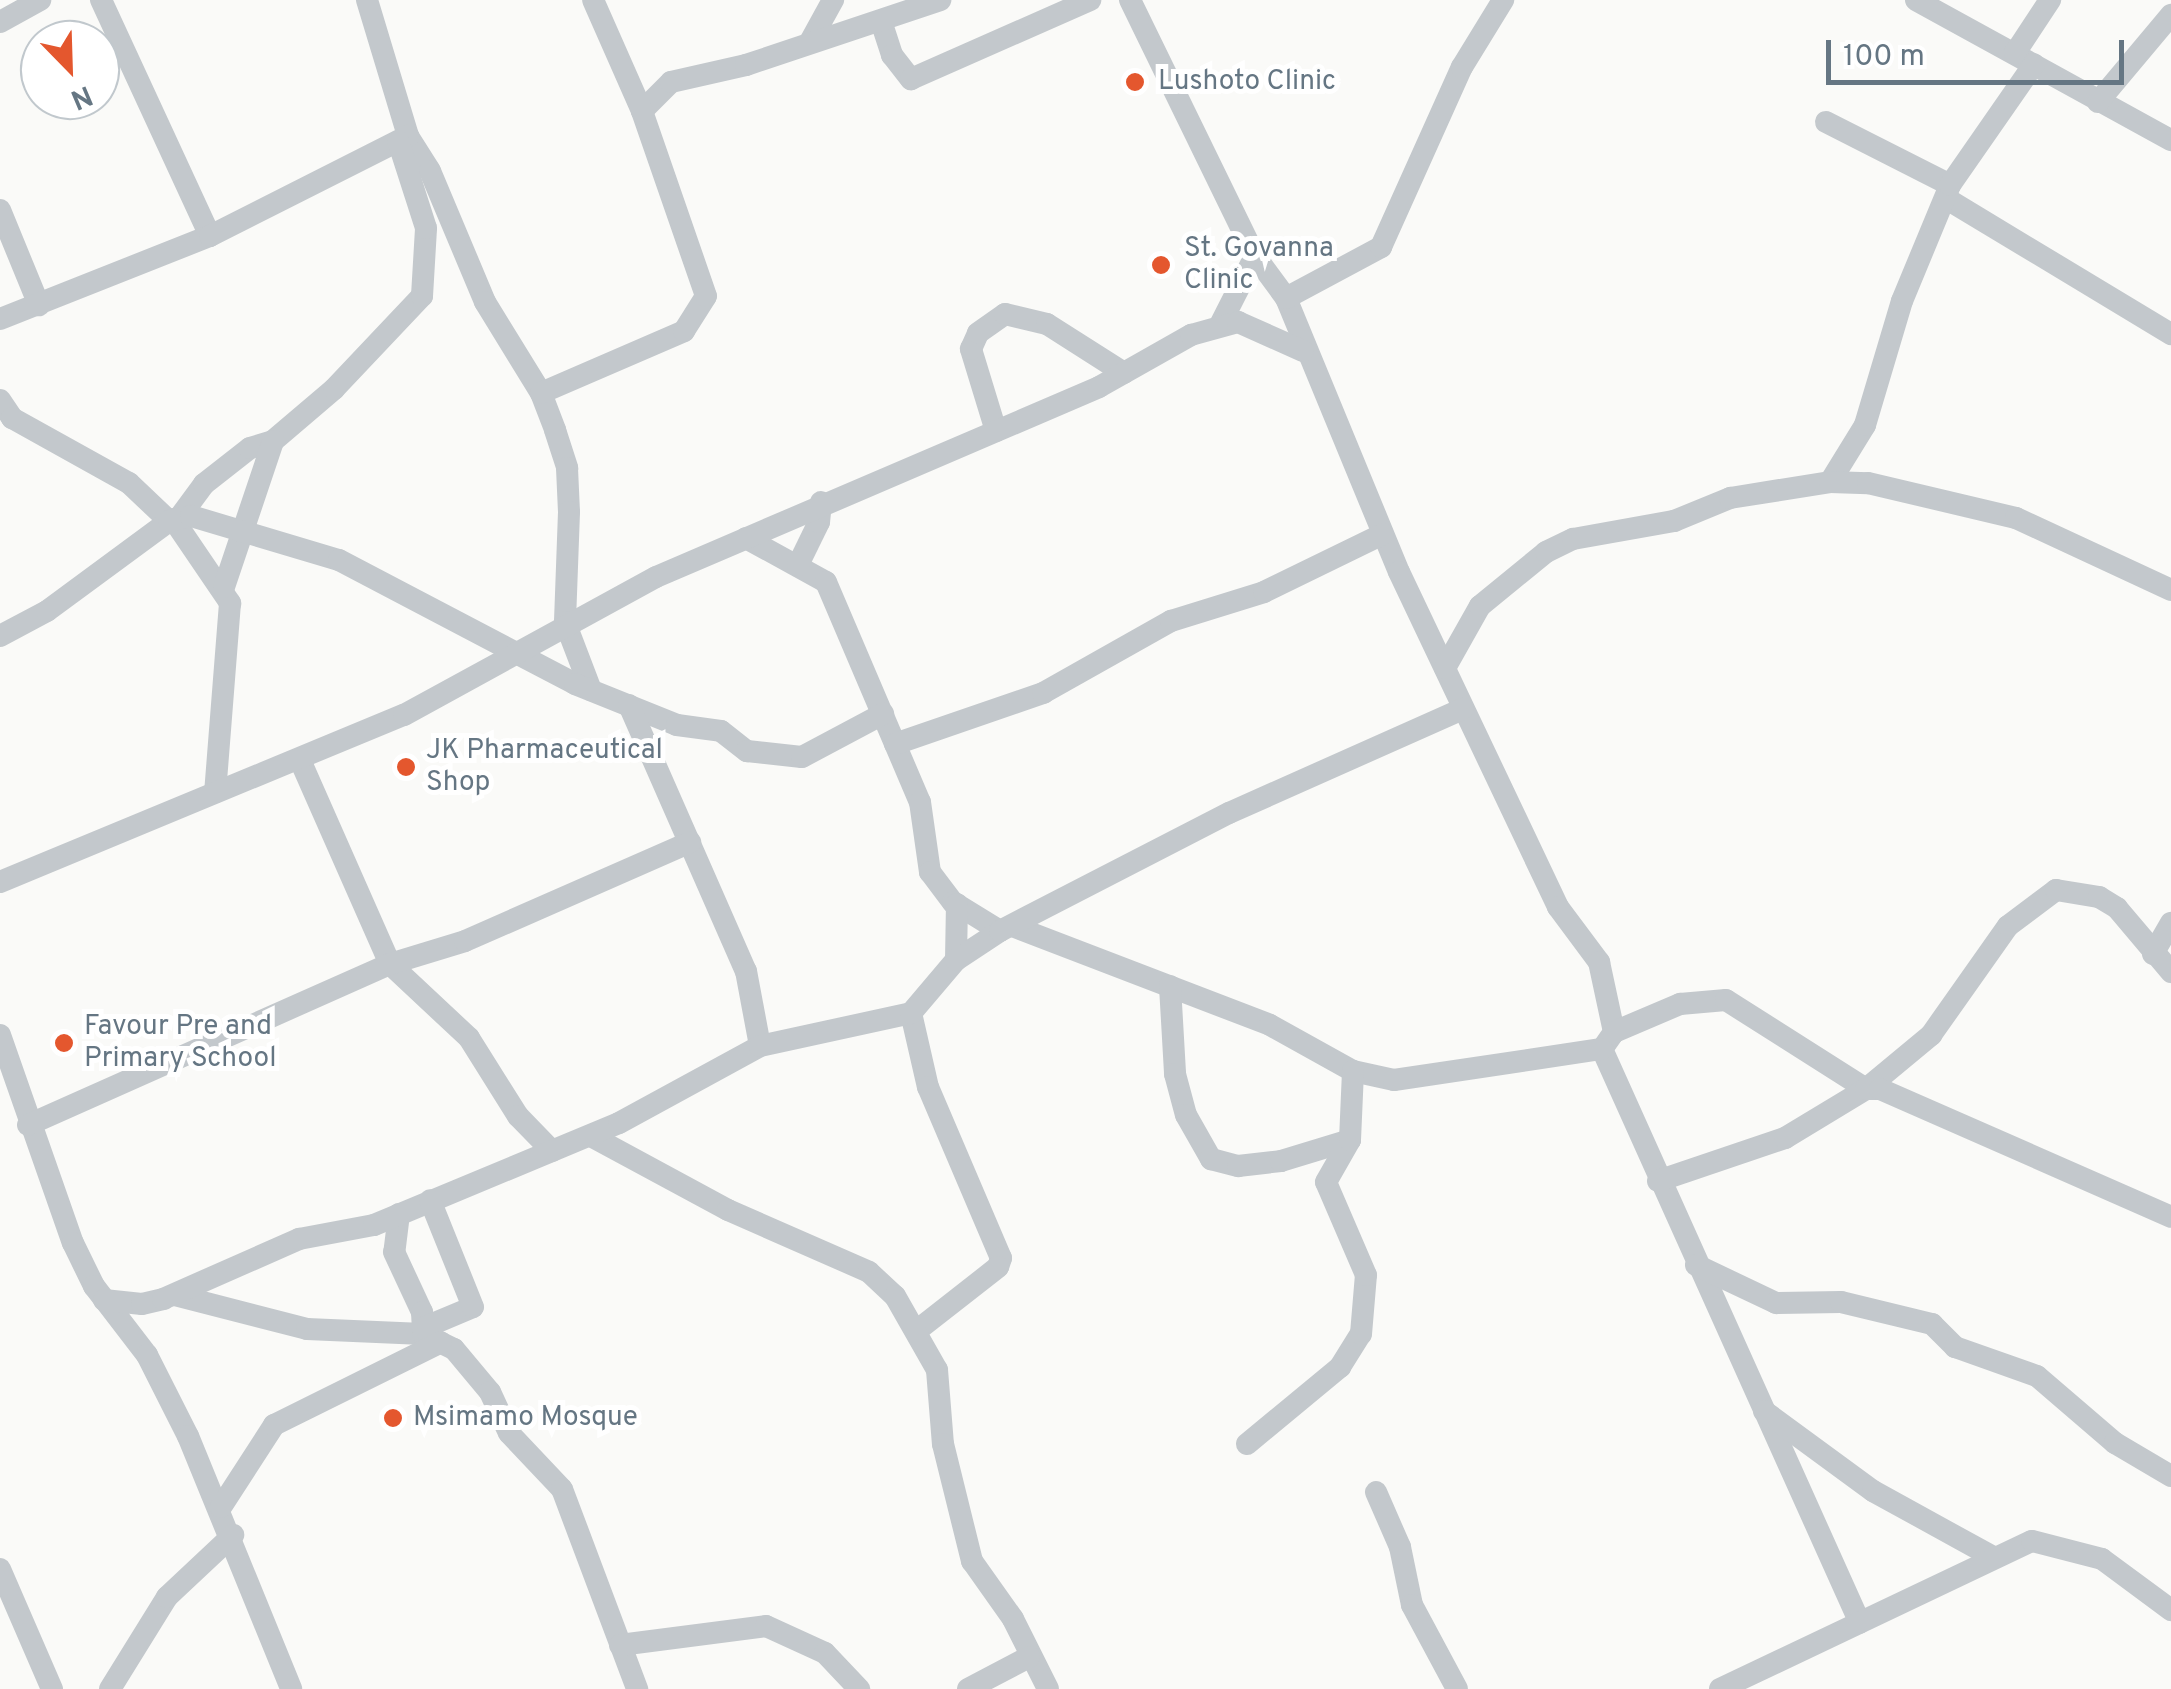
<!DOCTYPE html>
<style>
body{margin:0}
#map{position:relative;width:2171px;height:1689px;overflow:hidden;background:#fafaf8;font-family:Overpass,sans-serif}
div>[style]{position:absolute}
.street>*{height:22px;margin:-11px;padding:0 11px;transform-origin:11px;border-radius:11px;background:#c3c8cc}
.dots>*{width:28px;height:28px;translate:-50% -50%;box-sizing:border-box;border:5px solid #fff;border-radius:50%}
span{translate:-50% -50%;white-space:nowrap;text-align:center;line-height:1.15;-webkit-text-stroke:10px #fff;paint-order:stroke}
.poi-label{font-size:28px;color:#657683}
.left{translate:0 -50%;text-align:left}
.north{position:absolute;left:20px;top:20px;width:100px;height:100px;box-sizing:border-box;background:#fff;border:2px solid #c1c8cd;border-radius:50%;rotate:157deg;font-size:28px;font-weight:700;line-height:40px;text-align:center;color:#657683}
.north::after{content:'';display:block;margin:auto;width:35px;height:45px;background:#e4572e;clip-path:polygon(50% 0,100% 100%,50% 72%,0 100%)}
.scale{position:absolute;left:1826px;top:40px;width:298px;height:45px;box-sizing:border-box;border:5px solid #657683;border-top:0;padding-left:12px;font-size:30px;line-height:35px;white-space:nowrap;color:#657683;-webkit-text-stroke:8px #fff;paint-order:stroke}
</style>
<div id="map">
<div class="street">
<div style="left:101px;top:0;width:260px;rotate:65.2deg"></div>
<div style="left:367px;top:0;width:142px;rotate:73.2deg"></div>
<div style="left:408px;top:136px;width:41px;rotate:57.8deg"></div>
<div style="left:430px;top:171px;width:142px;rotate:67.2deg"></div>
<div style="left:485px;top:302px;width:107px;rotate:58.4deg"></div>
<div style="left:541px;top:393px;width:40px;rotate:69deg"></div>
<div style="left:555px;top:430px;width:40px;rotate:72deg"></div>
<div style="left:567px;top:468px;width:44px;rotate:87.4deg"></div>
<div style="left:569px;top:512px;width:110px;rotate:92.1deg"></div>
<div style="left:565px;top:622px;width:73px;rotate:69.1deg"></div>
<div style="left:1130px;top:0;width:285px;rotate:64deg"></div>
<div style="left:1255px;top:256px;width:52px;rotate:53.6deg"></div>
<div style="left:1286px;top:298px;width:296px;rotate:67.6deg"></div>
<div style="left:1399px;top:572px;width:371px;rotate:64.6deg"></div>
<div style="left:1558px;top:907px;width:69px;rotate:53.3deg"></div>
<div style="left:1599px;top:962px;width:72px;rotate:77.9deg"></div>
<div style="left:1614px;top:1032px;width:21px;rotate:125deg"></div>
<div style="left:1602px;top:1049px;width:629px;rotate:65.8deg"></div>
<div style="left:1916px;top:0;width:291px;rotate:28.8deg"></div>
<div style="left:881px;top:21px;width:36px;rotate:72deg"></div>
<div style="left:892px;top:55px;width:31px;rotate:52deg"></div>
<div style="left:911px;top:79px;width:196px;rotate:-23.8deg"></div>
<div style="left:0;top:22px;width:46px;rotate:-28.8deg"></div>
<div style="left:811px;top:40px;width:46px;rotate:-61.2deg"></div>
<div style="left:2015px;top:53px;width:64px;rotate:-56.6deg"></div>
<div style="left:2098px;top:102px;width:114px;rotate:-50deg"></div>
<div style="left:642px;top:111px;width:41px;rotate:-45deg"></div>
<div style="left:671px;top:82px;width:77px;rotate:-12.8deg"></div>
<div style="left:746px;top:65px;width:205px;rotate:-18.5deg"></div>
<div style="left:1826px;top:122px;width:139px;rotate:26.9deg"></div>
<div style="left:1947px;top:199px;width:262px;rotate:31.1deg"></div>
<div style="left:0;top:210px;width:103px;rotate:67.7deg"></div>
<div style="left:1286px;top:298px;width:108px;rotate:-28.2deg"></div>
<div style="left:1381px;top:247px;width:197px;rotate:-65.8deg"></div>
<div style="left:1462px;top:67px;width:79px;rotate:-58.5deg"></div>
<div style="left:0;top:319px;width:226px;rotate:-21.6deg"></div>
<div style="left:210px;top:236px;width:222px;rotate:-26.8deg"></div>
<div style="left:1221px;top:323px;width:75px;rotate:-63.1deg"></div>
<div style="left:541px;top:393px;width:156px;rotate:-23.4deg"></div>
<div style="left:684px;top:331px;width:41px;rotate:-57.8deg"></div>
<div style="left:706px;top:296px;width:196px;rotate:-109.1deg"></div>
<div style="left:642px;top:111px;width:121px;rotate:-113.8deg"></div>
<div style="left:0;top:400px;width:22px;rotate:56deg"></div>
<div style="left:12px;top:418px;width:134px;rotate:29.1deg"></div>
<div style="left:129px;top:483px;width:55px;rotate:43.5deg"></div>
<div style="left:996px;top:431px;width:86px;rotate:-107deg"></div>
<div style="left:971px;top:349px;width:17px;rotate:-66deg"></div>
<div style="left:978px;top:333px;width:33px;rotate:-35deg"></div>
<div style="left:1005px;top:314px;width:43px;rotate:13.4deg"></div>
<div style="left:1047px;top:324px;width:91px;rotate:32.5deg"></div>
<div style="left:1830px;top:482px;width:67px;rotate:-58.4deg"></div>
<div style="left:1865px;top:425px;width:129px;rotate:-73.4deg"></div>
<div style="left:1902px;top:301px;width:126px;rotate:-67.5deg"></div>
<div style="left:1950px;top:185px;width:147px;rotate:-55.2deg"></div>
<div style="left:179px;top:518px;width:42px;rotate:-53.7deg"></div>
<div style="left:204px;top:484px;width:58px;rotate:-38deg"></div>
<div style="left:250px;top:448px;width:24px;rotate:-17deg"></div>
<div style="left:273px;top:441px;width:80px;rotate:-40.4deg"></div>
<div style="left:334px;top:389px;width:128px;rotate:-46.6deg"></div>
<div style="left:422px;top:296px;width:68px;rotate:-86.6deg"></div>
<div style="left:426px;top:228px;width:91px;rotate:-107.8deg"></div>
<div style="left:173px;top:519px;width:102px;rotate:55.8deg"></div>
<div style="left:230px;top:603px;width:190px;rotate:94.5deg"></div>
<div style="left:746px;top:538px;width:91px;rotate:28.8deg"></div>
<div style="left:826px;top:582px;width:239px;rotate:66.9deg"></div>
<div style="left:920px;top:802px;width:71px;rotate:81.9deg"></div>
<div style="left:930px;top:872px;width:38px;rotate:53deg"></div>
<div style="left:953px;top:902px;width:55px;rotate:31.7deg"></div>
<div style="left:798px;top:565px;width:48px;rotate:-64deg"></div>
<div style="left:819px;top:522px;width:20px;rotate:-84deg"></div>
<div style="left:224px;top:587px;width:154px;rotate:-71.4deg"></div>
<div style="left:0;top:636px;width:53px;rotate:-28deg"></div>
<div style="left:47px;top:611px;width:152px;rotate:-36.4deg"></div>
<div style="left:169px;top:521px;width:23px;rotate:-13deg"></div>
<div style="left:191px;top:516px;width:154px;rotate:16.6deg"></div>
<div style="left:339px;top:560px;width:267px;rotate:27.7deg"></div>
<div style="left:575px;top:684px;width:110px;rotate:21.9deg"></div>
<div style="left:677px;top:725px;width:44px;rotate:7.8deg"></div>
<div style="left:721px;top:731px;width:33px;rotate:38deg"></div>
<div style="left:747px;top:751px;width:55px;rotate:6.2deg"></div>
<div style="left:802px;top:757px;width:92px;rotate:-28deg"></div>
<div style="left:1445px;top:668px;width:71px;rotate:-60.6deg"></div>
<div style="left:1480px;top:606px;width:85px;rotate:-39.3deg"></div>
<div style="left:1546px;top:552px;width:30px;rotate:-26deg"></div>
<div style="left:1573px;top:539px;width:103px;rotate:-10.1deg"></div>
<div style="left:1674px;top:521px;width:61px;rotate:-22.3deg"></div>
<div style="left:1730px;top:498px;width:101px;rotate:-9.1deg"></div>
<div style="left:1830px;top:482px;width:38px;rotate:2deg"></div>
<div style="left:1868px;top:483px;width:152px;rotate:13.3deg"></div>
<div style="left:2016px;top:518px;width:171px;rotate:24.9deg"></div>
<div style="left:629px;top:705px;width:291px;rotate:66.3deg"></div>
<div style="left:746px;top:971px;width:76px;rotate:79.4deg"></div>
<div style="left:895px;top:744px;width:157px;rotate:-19deg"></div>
<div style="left:1043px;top:693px;width:147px;rotate:-29.4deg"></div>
<div style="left:1171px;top:621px;width:97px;rotate:-17.3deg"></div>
<div style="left:1264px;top:592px;width:132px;rotate:-26deg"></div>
<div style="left:300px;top:760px;width:223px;rotate:66.2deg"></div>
<div style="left:390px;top:964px;width:108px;rotate:43.1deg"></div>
<div style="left:469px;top:1038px;width:92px;rotate:57.9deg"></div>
<div style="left:518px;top:1116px;width:49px;rotate:45.8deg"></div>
<div style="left:0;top:882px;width:437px;rotate:-22.5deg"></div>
<div style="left:404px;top:715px;width:287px;rotate:-28.7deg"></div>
<div style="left:656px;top:577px;width:482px;rotate:-23.2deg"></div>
<div style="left:1099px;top:387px;width:106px;rotate:-29.5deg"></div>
<div style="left:1191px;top:335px;width:49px;rotate:-15.5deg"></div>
<div style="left:1238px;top:322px;width:71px;rotate:24deg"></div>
<div style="left:1015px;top:927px;width:273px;rotate:21deg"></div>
<div style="left:1270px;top:1025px;width:95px;rotate:29deg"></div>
<div style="left:1353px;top:1071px;width:42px;rotate:12.4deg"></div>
<div style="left:1394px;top:1080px;width:210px;rotate:-8.5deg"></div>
<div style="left:2153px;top:954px;width:36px;rotate:-60deg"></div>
<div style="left:956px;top:960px;width:56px;rotate:-89deg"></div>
<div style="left:1170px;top:986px;width:88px;rotate:86.7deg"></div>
<div style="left:1175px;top:1074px;width:42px;rotate:75deg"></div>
<div style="left:1186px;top:1115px;width:51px;rotate:60.4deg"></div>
<div style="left:1211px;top:1159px;width:28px;rotate:15deg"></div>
<div style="left:1238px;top:1166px;width:43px;rotate:-6.6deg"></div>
<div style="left:1281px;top:1161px;width:72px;rotate:-16.9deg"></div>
<div style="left:911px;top:1013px;width:76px;rotate:77.1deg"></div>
<div style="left:928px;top:1087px;width:186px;rotate:66.9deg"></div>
<div style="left:1001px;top:1258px;width:9px;rotate:108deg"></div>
<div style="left:998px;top:1267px;width:100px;rotate:141.9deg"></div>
<div style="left:1614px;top:1032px;width:72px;rotate:-23deg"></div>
<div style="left:1680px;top:1004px;width:46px;rotate:-5deg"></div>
<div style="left:1726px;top:1000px;width:166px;rotate:32.4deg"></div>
<div style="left:1866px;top:1089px;width:85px;rotate:-39.7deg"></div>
<div style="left:1931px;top:1035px;width:133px;rotate:-54.8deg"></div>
<div style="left:2008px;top:926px;width:60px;rotate:-36.9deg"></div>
<div style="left:2056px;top:890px;width:44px;rotate:9.2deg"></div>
<div style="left:2099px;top:897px;width:21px;rotate:31deg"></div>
<div style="left:2117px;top:908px;width:84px;rotate:49.8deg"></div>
<div style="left:0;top:1035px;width:220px;rotate:70.7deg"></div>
<div style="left:73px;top:1243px;width:48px;rotate:64deg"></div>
<div style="left:94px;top:1286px;width:87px;rotate:52.5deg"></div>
<div style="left:147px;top:1355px;width:91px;rotate:63.2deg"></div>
<div style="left:188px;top:1436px;width:273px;rotate:67.8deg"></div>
<div style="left:28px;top:1125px;width:396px;rotate:-24deg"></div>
<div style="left:390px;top:964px;width:78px;rotate:-17deg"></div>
<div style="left:465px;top:941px;width:246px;rotate:-23.7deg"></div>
<div style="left:591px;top:1136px;width:156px;rotate:28.4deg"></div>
<div style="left:728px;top:1210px;width:154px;rotate:23.7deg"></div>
<div style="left:869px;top:1272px;width:35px;rotate:43deg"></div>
<div style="left:895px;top:1296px;width:85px;rotate:60.4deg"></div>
<div style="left:937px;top:1370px;width:74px;rotate:85.4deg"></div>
<div style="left:943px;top:1444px;width:121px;rotate:76.1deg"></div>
<div style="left:972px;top:1561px;width:71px;rotate:54.7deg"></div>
<div style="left:1013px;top:1619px;width:78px;rotate:63.4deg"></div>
<div style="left:1658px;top:1181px;width:134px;rotate:-18.7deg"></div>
<div style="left:1785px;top:1138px;width:95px;rotate:-31.2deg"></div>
<div style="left:1866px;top:1089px;width:14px"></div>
<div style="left:1880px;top:1089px;width:318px;rotate:23.7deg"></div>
<div style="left:399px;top:1214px;width:38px;rotate:97deg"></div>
<div style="left:394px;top:1252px;width:66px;rotate:65deg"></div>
<div style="left:422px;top:1312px;width:22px;rotate:87deg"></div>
<div style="left:1696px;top:1265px;width:89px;rotate:25.4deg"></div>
<div style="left:1776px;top:1303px;width:65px;rotate:-0.9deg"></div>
<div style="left:1841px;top:1302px;width:94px;rotate:13.6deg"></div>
<div style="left:1932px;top:1324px;width:33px;rotate:45deg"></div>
<div style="left:1955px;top:1347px;width:87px;rotate:19.5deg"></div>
<div style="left:2037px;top:1376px;width:103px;rotate:40.7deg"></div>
<div style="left:2115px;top:1443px;width:65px;rotate:30.5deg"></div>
<div style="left:175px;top:1295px;width:136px;rotate:14.4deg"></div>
<div style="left:307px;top:1329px;width:116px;rotate:2.5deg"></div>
<div style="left:423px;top:1334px;width:34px;rotate:26deg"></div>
<div style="left:454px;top:1349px;width:56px;rotate:50.1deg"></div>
<div style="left:490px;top:1392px;width:45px;rotate:65.1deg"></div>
<div style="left:509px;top:1433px;width:77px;rotate:46.6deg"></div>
<div style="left:562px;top:1489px;width:214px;rotate:69.4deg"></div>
<div style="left:104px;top:1300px;width:38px;rotate:6deg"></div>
<div style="left:142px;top:1304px;width:22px;rotate:-13deg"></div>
<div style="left:163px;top:1299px;width:149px;rotate:-23.8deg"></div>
<div style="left:299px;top:1239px;width:76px;rotate:-10.6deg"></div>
<div style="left:374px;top:1225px;width:265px;rotate:-22.6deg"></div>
<div style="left:619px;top:1123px;width:161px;rotate:-28.6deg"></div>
<div style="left:760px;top:1046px;width:155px;rotate:-12.3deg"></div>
<div style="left:911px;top:1013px;width:70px;rotate:-49.7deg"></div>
<div style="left:956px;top:960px;width:53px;rotate:-33.4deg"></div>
<div style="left:1000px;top:931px;width:258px;rotate:-27.3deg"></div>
<div style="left:1229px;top:813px;width:256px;rotate:-24deg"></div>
<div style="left:423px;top:1328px;width:54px;rotate:-22.8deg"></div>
<div style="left:473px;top:1307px;width:115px;rotate:-111.9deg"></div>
<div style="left:1764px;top:1411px;width:135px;rotate:36.3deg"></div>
<div style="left:1873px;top:1491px;width:137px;rotate:28.8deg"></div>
<div style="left:1247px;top:1444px;width:121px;rotate:-39.6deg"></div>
<div style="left:1340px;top:1367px;width:39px;rotate:-58deg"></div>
<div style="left:1361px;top:1334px;width:59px;rotate:-85.2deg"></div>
<div style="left:1366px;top:1275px;width:101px;rotate:-113.3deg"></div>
<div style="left:1326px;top:1182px;width:48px;rotate:-60.3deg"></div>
<div style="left:1350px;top:1140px;width:69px;rotate:-87.5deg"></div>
<div style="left:1376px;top:1492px;width:60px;rotate:66.4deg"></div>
<div style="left:1400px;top:1547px;width:59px;rotate:78.3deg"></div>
<div style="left:1412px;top:1605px;width:95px;rotate:61.8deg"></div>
<div style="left:221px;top:1507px;width:98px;rotate:-57.1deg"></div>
<div style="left:274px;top:1425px;width:186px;rotate:-26.4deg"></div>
<div style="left:0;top:1569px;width:131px;rotate:66.6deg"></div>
<div style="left:620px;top:1645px;width:147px;rotate:-7.4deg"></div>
<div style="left:766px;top:1626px;width:65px;rotate:24.6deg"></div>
<div style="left:825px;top:1653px;width:50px;rotate:46.6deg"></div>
<div style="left:110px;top:1689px;width:108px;rotate:-58.2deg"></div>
<div style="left:167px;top:1597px;width:91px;rotate:-43.2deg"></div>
<div style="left:968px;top:1689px;width:69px;rotate:-27.7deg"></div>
<div style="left:1720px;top:1689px;width:345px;rotate:-25.4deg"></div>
<div style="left:2032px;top:1541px;width:72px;rotate:14.4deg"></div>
<div style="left:2102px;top:1559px;width:86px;rotate:36.5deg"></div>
</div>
<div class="dots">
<div style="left:1135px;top:82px;background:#e4572e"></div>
<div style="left:1161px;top:265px;background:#e4572e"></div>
<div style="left:406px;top:767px;background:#e4572e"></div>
<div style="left:64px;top:1043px;background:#e4572e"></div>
<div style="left:393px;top:1418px;background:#e4572e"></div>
</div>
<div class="poi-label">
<span class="left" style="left:1158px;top:82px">Lushoto Clinic</span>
<span class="left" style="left:1184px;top:265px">St. Govanna<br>Clinic</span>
<span class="left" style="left:426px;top:767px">JK Pharmaceutical<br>Shop</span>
<span class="left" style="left:84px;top:1043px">Favour Pre and<br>Primary School</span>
<span class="left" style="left:413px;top:1418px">Msimamo Mosque</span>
</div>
<div class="north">N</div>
<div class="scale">100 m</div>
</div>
